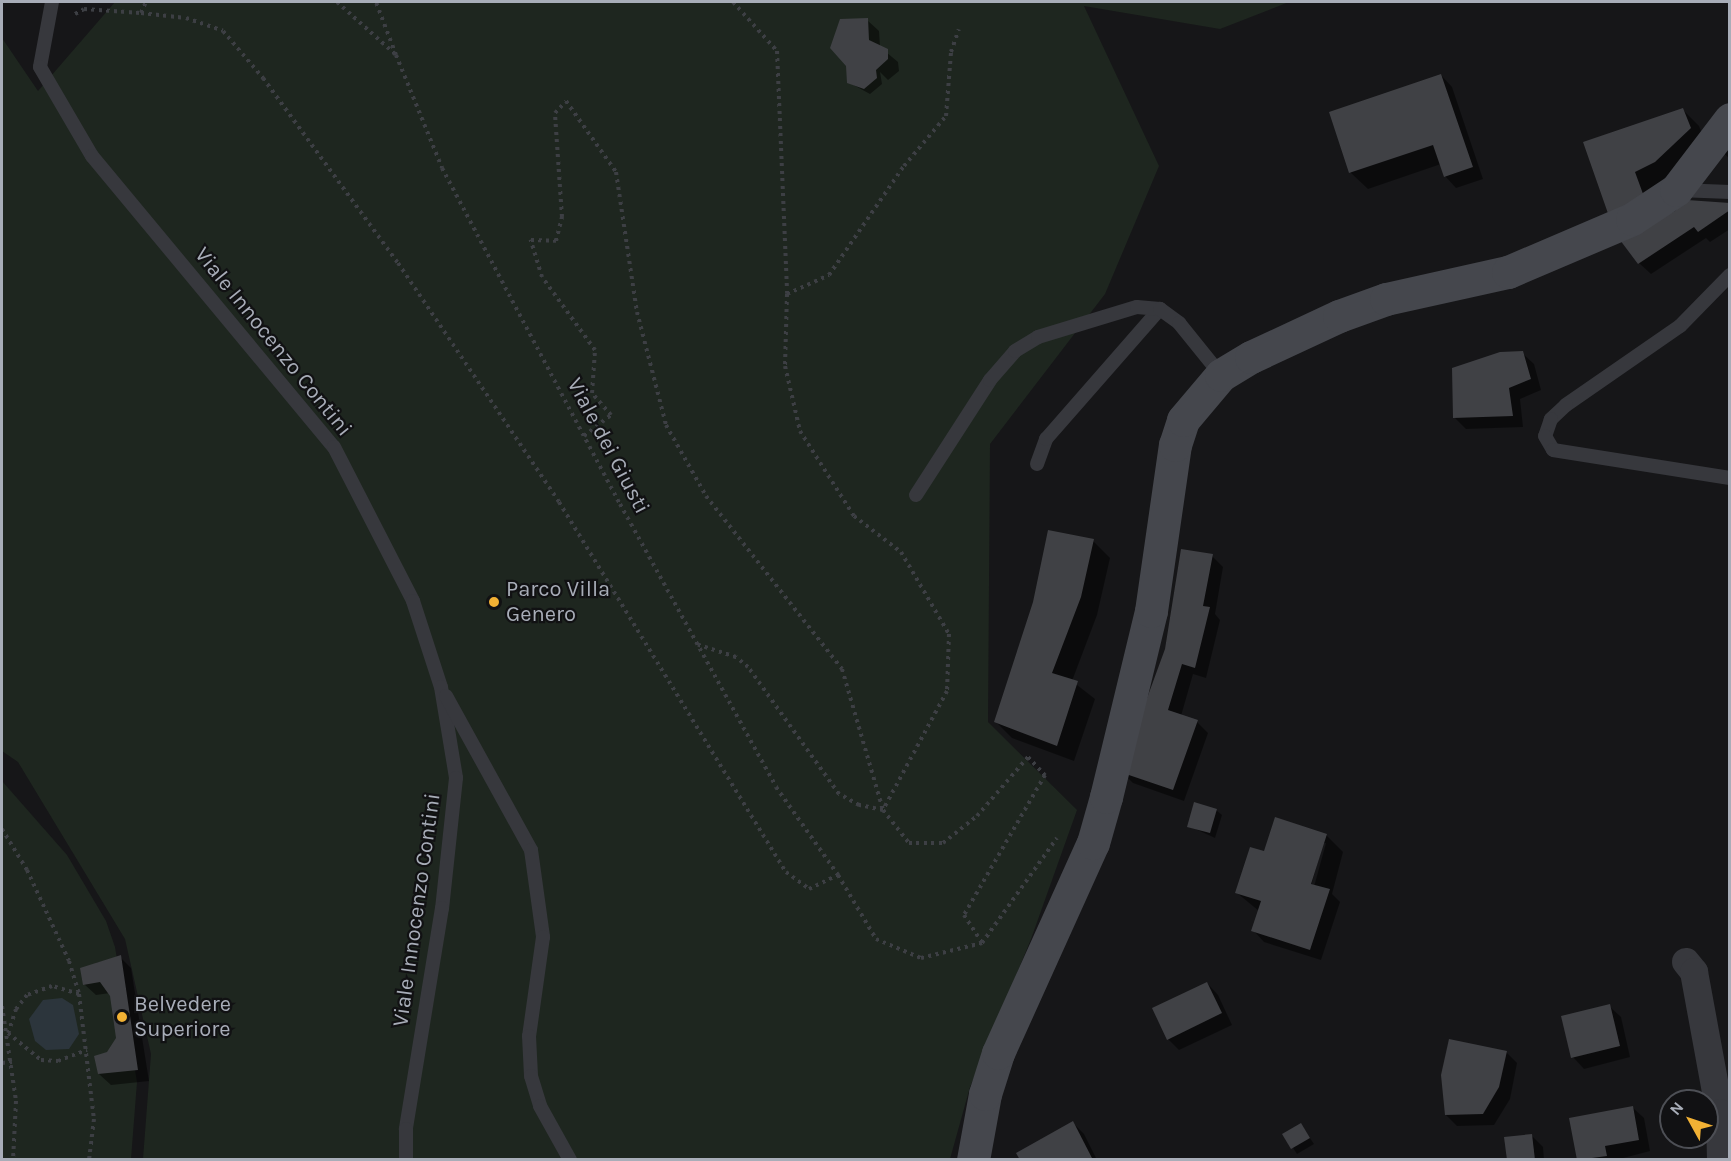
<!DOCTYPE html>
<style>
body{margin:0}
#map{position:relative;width:1731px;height:1161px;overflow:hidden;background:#161618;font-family:Karla,sans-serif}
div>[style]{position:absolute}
.green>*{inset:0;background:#1e261f}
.water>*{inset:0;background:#2c353c}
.shadow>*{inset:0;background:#0007}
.building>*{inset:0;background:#404145}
.path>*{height:4px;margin-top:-2px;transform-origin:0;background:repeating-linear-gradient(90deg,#3d3f44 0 3px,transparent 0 7.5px)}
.lane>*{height:14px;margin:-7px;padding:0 7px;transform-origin:7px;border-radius:7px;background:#37383d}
.street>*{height:28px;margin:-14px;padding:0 14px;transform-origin:14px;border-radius:14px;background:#37383d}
.secondary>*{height:33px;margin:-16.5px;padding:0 16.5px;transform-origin:16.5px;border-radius:16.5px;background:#45474d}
.dots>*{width:16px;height:16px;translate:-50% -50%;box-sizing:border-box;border:3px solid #111113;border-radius:50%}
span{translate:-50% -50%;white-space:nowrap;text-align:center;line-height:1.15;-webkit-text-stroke:4.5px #111113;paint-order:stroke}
.street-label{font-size:22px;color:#a8adb8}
.poi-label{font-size:22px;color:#a8adb8}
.left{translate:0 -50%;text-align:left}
.frame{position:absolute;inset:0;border:3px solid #a8adb8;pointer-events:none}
.north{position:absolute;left:1659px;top:1089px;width:60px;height:60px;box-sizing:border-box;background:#111113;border:2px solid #4d4f55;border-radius:50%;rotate:310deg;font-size:16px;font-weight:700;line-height:24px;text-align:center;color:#a8adb8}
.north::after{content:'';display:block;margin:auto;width:21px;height:27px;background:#f2b134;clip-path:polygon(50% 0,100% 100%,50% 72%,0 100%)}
</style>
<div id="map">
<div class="green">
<div style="clip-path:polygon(115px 2px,1289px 2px,1220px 29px,1084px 6px,1159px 166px,1105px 294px,990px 444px,988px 722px,1077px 810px,1031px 939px,970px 1087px,950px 1159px,143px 1159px,151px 1054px,125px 939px,18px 762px,2px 751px,2px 38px,38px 91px)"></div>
<div style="clip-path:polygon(2px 781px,67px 855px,106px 921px,115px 947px,137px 1082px,131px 1159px,2px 1159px)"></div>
</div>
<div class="water">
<div style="clip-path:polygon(62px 998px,73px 1005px,79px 1034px,69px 1049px,46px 1050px,35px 1041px,29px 1019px,43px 1000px)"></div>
</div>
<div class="shadow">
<div style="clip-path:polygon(867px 20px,879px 31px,880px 47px,898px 62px,899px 71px,888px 80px,880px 72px,882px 84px,870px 94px,848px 82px)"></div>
<div style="clip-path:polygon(1441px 75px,1452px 87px,1483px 179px,1456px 188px,1445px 176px,1441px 164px,1368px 189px,1351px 173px,1330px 113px)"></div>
<div style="clip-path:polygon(1682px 109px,1699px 126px,1707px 146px,1662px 219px,1730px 204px,1730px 229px,1710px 242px,1706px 238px,1651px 274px,1639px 263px,1585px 143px)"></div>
<div style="clip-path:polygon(1730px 136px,1730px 159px,1719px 149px)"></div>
<div style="clip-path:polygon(1522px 353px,1534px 364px,1541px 390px,1520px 399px,1523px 427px,1466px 429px,1455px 418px)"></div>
<div style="clip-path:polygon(1093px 541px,1110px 558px,1097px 615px,1072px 681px,1095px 699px,1074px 761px,1012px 738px,996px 722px)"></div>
<div style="clip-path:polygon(1212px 556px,1223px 567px,1215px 614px,1220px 620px,1206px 678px,1193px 674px,1181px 716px,1197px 722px,1208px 733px,1184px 801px,1133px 783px,1122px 772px)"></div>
<div style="clip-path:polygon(1216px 810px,1222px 815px,1215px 838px,1189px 826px)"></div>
<div style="clip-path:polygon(evenodd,1326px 835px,1343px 852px,1332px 894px,1340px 902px,1321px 960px,1264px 942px,1253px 930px,1259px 911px,1237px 893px,1265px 853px,1326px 835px,1323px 843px,1326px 843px,1304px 923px,1301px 922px,1323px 843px)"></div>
<div style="clip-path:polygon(120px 957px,131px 968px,149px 1081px,111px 1085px,99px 1074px,118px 1038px,110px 993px,96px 995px,84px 984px,96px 963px)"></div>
<div style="clip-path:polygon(1207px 983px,1218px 995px,1232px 1025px,1179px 1050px,1168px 1039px)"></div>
<div style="clip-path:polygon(1609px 1006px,1621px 1017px,1630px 1057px,1584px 1069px,1573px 1057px)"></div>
<div style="clip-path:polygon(1506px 1052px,1517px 1063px,1510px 1099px,1494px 1125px,1457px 1126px,1446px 1115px)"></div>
<div style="clip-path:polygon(1632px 1107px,1644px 1118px,1650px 1151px,1616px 1160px,1579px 1160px)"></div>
<div style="clip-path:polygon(1073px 1123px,1084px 1134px,1097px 1160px,1022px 1160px)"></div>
<div style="clip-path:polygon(1301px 1125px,1314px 1144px,1297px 1154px,1284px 1134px)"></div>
<div style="clip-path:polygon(1531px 1135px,1543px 1147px,1544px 1160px,1508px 1160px)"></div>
</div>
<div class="building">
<div style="clip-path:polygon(868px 18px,869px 40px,888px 49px,888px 59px,876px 70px,877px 78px,864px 89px,847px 83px,846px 66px,830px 48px,840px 19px)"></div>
<div style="clip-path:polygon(1441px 74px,1473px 167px,1444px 177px,1433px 145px,1349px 173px,1329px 112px)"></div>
<div style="clip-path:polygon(1683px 108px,1691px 128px,1655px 162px,1635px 172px,1646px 202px,1611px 222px,1583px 142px)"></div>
<div style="clip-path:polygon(1687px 200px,1730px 203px,1730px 210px,1698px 232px,1694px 227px,1638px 264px,1620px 240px,1675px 211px)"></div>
<div style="clip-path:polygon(1523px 351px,1531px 379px,1509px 388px,1513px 416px,1453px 418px,1452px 368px,1500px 352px)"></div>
<div style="clip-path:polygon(1048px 530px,1094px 539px,1081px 597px,1052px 673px,1078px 681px,1057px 746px,994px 722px,1033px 602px)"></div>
<div style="clip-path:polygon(1181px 549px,1213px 554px,1203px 606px,1210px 607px,1195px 668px,1182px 664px,1168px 710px,1198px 720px,1173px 790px,1120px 772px,1165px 649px)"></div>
<div style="clip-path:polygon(1194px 802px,1217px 809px,1210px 833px,1187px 827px)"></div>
<div style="clip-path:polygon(1275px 817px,1327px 834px,1311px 884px,1330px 889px,1310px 950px,1251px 931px,1261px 901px,1235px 893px,1250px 847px,1264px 851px)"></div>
<div style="clip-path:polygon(121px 955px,138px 1070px,98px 1074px,94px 1056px,107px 1052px,116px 1038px,110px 996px,100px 982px,83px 985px,80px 968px)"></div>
<div style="clip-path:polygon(1207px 982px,1222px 1013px,1167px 1040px,1152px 1008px)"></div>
<div style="clip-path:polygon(1610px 1004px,1620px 1046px,1571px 1058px,1561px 1016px)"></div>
<div style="clip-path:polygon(1449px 1039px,1507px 1051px,1499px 1087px,1483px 1114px,1445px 1115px,1441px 1075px)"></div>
<div style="clip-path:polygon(1633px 1106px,1639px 1140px,1605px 1146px,1607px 1156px,1577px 1160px,1569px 1118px)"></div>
<div style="clip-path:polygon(1073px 1121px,1093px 1160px,1020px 1160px,1016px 1153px)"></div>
<div style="clip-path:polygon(1301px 1123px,1310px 1138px,1291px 1149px,1282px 1134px)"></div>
<div style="clip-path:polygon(1532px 1134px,1535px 1160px,1507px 1160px,1504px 1137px)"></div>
</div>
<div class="path">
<div style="left:337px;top:2px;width:79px;rotate:41.9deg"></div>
<div style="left:396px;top:55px;width:57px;rotate:-110.7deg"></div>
<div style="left:733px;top:2px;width:66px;rotate:48.1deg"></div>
<div style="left:777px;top:51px;width:243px;rotate:87.6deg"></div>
<div style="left:787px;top:294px;width:72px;rotate:91.6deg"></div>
<div style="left:785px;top:366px;width:67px;rotate:77deg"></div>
<div style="left:800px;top:431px;width:101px;rotate:57.6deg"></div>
<div style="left:854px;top:516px;width:59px;rotate:37.5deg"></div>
<div style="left:901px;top:552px;width:95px;rotate:59.7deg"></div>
<div style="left:949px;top:634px;width:57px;rotate:92deg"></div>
<div style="left:947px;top:691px;width:135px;rotate:118.3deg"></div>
<div style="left:883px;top:810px;width:42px;rotate:51.8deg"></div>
<div style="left:909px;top:843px;width:34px"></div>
<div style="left:943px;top:843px;width:43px;rotate:-38.5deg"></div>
<div style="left:977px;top:816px;width:78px;rotate:-49.2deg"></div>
<div style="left:1028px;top:757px;width:25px;rotate:47deg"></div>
<div style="left:1045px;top:775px;width:162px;rotate:120.1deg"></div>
<div style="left:964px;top:915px;width:33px;rotate:57deg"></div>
<div style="left:141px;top:13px;width:12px;rotate:-66deg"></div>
<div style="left:75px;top:14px;width:10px;rotate:-29deg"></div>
<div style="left:84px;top:9px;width:57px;rotate:4deg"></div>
<div style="left:141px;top:13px;width:45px;rotate:6.3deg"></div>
<div style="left:186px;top:18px;width:39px;rotate:19deg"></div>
<div style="left:223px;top:31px;width:62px;rotate:49.6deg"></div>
<div style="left:263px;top:78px;width:229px;rotate:53.9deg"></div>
<div style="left:398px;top:263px;width:288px;rotate:56deg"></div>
<div style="left:559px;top:502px;width:434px;rotate:58.5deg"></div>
<div style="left:786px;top:872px;width:29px;rotate:36deg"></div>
<div style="left:809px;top:889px;width:32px;rotate:-26deg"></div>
<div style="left:396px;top:55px;width:122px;rotate:67.8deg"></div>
<div style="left:442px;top:168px;width:380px;rotate:62.1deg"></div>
<div style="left:620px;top:504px;width:323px;rotate:61.1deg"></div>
<div style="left:776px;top:787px;width:108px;rotate:54.8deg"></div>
<div style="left:838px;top:875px;width:74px;rotate:59.3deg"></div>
<div style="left:876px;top:939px;width:49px;rotate:22.9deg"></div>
<div style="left:921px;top:958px;width:63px;rotate:-13.8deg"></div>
<div style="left:982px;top:943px;width:129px;rotate:-54.5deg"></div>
<div style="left:787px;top:294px;width:46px;rotate:-24.3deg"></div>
<div style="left:829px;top:275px;width:132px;rotate:-55.5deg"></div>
<div style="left:904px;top:166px;width:65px;rotate:-50deg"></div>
<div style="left:946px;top:116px;width:64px;rotate:-85.5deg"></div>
<div style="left:951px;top:52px;width:24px;rotate:-71deg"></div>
<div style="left:584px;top:436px;width:34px;rotate:-38deg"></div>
<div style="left:611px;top:415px;width:29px;rotate:-131deg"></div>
<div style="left:592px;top:393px;width:43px;rotate:-86deg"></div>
<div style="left:595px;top:350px;width:90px;rotate:-126deg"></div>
<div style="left:542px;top:277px;width:39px;rotate:-107deg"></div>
<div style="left:531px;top:240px;width:25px;rotate:2deg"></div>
<div style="left:556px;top:241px;width:25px;rotate:-76deg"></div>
<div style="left:562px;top:217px;width:104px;rotate:-93.9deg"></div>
<div style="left:555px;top:113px;width:16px;rotate:-47deg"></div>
<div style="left:566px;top:101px;width:87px;rotate:54.8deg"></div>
<div style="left:616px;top:172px;width:142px;rotate:81.5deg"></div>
<div style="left:637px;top:312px;width:117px;rotate:75.6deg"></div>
<div style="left:666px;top:425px;width:81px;rotate:60.6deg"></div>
<div style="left:706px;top:496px;width:220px;rotate:51.8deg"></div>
<div style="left:842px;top:669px;width:147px;rotate:73.8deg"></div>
<div style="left:883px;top:810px;width:25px;rotate:-168deg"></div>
<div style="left:859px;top:805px;width:23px;rotate:-151deg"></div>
<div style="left:839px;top:794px;width:156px;rotate:-125.6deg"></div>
<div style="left:748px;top:667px;width:16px;rotate:-140deg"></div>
<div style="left:736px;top:657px;width:40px;rotate:-162deg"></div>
<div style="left:2px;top:829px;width:48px;rotate:58.6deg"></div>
<div style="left:27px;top:870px;width:100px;rotate:65.2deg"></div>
<div style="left:69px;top:961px;width:34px;rotate:73deg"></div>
<div style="left:79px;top:994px;width:126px;rotate:83.2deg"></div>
<div style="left:94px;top:1119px;width:41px;rotate:97deg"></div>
<div style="left:79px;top:994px;width:28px;rotate:-163deg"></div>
<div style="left:52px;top:986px;width:27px;rotate:160deg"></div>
<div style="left:27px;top:995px;width:18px;rotate:128deg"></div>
<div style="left:16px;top:1009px;width:25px;rotate:108deg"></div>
<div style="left:8px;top:1033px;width:43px;rotate:39.3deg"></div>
<div style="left:41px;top:1060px;width:17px;rotate:3deg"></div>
<div style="left:58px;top:1061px;width:31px;rotate:-21deg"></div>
<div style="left:2px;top:1006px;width:96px;rotate:81.6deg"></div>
<div style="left:16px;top:1101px;width:59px;rotate:92.9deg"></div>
<div style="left:2px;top:1063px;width:10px;rotate:-6deg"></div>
</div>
<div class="lane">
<div style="left:52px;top:2px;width:66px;rotate:100.5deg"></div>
<div style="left:40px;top:67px;width:103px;rotate:59.7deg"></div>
<div style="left:92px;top:156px;width:378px;rotate:50.3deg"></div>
<div style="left:334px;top:447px;width:173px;rotate:62.8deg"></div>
<div style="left:413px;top:601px;width:90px;rotate:72deg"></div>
<div style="left:441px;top:687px;width:92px;rotate:80.6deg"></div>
<div style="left:456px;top:778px;width:131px;rotate:96.1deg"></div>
<div style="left:442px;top:908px;width:224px;rotate:99.3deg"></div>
<div style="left:406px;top:1129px;width:31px;rotate:90deg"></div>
<div style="left:1678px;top:190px;width:52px;rotate:2.2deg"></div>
<div style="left:1730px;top:275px;width:71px;rotate:134.4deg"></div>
<div style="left:1680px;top:326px;width:139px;rotate:145.3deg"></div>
<div style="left:1566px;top:405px;width:21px;rotate:137deg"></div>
<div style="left:1551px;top:419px;width:18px;rotate:109deg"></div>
<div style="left:1545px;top:436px;width:16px;rotate:60deg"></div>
<div style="left:1553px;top:450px;width:179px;rotate:9deg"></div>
<div style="left:1037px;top:464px;width:27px;rotate:-70deg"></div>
<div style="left:1046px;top:439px;width:173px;rotate:-48.8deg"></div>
<div style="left:916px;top:495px;width:137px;rotate:-57.2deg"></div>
<div style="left:990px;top:380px;width:38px;rotate:-49deg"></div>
<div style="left:1015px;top:351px;width:27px;rotate:-31deg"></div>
<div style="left:1038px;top:337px;width:103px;rotate:-16.9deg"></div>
<div style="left:1137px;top:307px;width:23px;rotate:5deg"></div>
<div style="left:1160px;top:309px;width:24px;rotate:36deg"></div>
<div style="left:1179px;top:323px;width:67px;rotate:51.1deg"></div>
<div style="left:446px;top:696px;width:176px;rotate:61.1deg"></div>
<div style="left:531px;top:850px;width:88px;rotate:82.1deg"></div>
<div style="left:543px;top:937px;width:100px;rotate:98deg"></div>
<div style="left:529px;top:1036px;width:40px;rotate:87.1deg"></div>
<div style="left:531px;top:1076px;width:31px;rotate:73deg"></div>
<div style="left:540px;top:1106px;width:62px;rotate:60.9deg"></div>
</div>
<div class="street">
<div style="left:1686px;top:962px;width:13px;rotate:51deg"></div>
<div style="left:1694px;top:972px;width:143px;rotate:79.6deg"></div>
<div style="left:1720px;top:1113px;width:47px;rotate:88.8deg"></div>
</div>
<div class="secondary">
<div style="left:973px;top:1160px;width:67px;rotate:-79.7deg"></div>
<div style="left:985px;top:1094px;width:43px;rotate:-72.4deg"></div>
<div style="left:998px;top:1053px;width:230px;rotate:-65.7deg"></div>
<div style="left:1093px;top:843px;width:48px;rotate:-74.2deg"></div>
<div style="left:1106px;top:797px;width:191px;rotate:-76.4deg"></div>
<div style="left:1151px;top:611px;width:168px;rotate:-81.8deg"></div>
<div style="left:1175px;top:445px;width:26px;rotate:-72deg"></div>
<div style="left:1183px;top:420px;width:59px;rotate:-49.8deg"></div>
<div style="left:1221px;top:375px;width:35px;rotate:-31deg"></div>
<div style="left:1251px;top:357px;width:97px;rotate:-25deg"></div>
<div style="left:1339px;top:316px;width:50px;rotate:-19.9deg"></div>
<div style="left:1386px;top:299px;width:125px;rotate:-12.5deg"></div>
<div style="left:1508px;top:272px;width:135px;rotate:-23.1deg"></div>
<div style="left:1632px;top:219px;width:53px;rotate:-33.4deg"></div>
<div style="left:1676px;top:190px;width:89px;rotate:-52.7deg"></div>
</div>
<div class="dots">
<div style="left:494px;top:602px;background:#f2b134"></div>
<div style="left:122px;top:1017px;background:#f2b134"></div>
</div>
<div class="street-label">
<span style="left:273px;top:342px;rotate:51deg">Viale Innocenzo Contini</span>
<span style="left:608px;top:446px;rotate:62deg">Viale dei Giusti</span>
<span style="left:417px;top:910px;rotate:-82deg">Viale Innocenzo Contini</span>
</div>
<div class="poi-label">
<span class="left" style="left:506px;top:602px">Parco Villa<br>Genero</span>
<span class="left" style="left:134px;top:1017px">Belvedere<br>Superiore</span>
</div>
<div class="frame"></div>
<div class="north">N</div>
</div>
